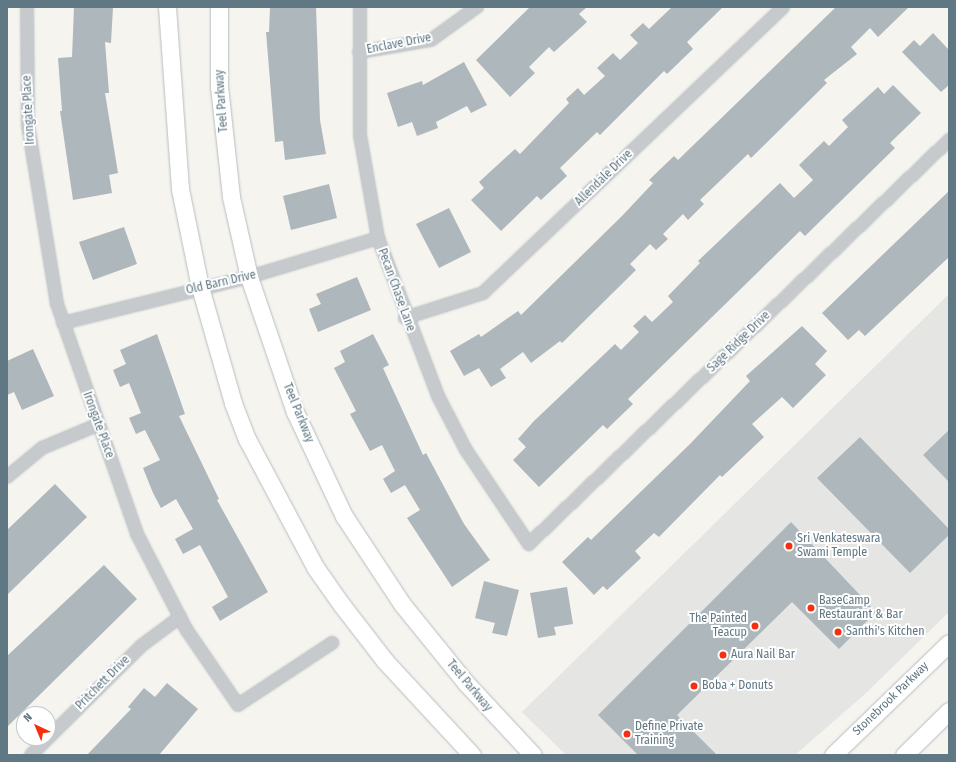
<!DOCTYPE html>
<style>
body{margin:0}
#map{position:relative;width:956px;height:762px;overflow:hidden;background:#f5f4ef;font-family:"Fira Sans Condensed",sans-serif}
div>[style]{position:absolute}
.built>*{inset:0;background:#e5e6e3}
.building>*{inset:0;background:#aeb7bb}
.roads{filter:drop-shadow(0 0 1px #b7bdc1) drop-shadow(0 0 1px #b7bdc1)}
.minor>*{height:12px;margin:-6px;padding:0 6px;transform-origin:6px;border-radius:6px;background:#c6cacc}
.secondary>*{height:17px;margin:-8.5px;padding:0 8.5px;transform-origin:8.5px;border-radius:8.5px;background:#fff}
.dots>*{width:11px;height:11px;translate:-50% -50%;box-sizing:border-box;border:2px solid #fff;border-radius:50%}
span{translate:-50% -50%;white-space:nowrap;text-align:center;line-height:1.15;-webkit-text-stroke:4px #fff;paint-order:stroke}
.street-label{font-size:12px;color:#607784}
.poi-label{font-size:12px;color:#607784}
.left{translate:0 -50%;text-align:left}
.right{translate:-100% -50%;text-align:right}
.frame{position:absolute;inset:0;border:8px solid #607784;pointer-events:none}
.north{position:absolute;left:16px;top:706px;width:40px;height:40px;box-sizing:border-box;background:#fff;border:1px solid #bfc9ce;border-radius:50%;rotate:316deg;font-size:11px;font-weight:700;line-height:16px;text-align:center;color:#607784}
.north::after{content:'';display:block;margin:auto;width:14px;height:18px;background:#f52f0f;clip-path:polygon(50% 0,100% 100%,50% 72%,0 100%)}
</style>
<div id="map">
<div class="built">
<div style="clip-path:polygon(949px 294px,949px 612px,865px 694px,795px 755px,566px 755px,522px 712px)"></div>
</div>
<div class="building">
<div style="clip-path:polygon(74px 7px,113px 7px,111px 43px,105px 42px,109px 93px,105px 93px,118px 173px,109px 175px,112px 193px,73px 200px,60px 111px,62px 111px,58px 58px,72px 57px)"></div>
<div style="clip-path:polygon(270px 7px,316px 7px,320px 120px,326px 154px,285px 160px,283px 141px,275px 142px,266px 32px,269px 32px)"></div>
<div style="clip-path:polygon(530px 7px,587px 7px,579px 14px,587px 22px,554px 52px,549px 47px,529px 67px,535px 73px,510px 97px,476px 60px)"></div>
<div style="clip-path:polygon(672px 7px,723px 7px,687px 42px,693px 49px,667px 74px,664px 71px,600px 135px,597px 132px,560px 168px,567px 176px,541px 200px,537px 196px,501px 231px,471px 200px,484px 188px,479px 182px,515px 149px,520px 154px,569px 103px,566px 99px,578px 88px,584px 95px,605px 76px,597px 68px,613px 53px,620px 60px,638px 43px,630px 35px,643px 23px,649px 29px)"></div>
<div style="clip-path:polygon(836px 7px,909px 7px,878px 37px,870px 28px,851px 47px,857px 54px,824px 80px,827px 83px,751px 158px,748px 154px,700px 200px,704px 204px,688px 220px,683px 214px,663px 234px,668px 239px,656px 250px,650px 244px,630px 264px,636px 270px,562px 343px,560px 341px,531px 363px,523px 352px,500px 369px,506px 378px,491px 387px,479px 368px,464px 376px,450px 351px,479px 334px,481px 337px,518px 311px,521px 315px,622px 216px,653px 183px,649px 180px,674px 156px,678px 160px)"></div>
<div style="clip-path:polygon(933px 33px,949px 50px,949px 85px,941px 92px,902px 52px,914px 40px,920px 46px)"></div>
<div style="clip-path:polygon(464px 62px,487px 105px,471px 113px,467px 106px,436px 122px,438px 128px,417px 136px,412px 122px,398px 127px,387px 93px,422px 81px,423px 85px)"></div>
<div style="clip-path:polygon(893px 85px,921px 113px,890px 143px,895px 148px,805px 236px,800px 231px,628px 399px,633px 404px,607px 429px,603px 425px,539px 487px,513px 460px,526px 447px,518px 439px,534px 421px,615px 344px,621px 350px,639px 332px,633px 326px,645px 315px,652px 322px,673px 302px,668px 296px,700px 263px,698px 261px,780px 183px,794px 198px,813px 180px,799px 165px,824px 141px,829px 146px,848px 127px,842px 120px,878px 87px,884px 94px)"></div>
<div style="clip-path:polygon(329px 184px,337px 218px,291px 230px,283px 196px)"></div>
<div style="clip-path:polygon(949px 191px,949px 257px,865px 336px,859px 330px,848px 340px,822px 313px)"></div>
<div style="clip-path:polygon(449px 208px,471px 252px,439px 268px,416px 224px)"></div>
<div style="clip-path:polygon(124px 227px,137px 264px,93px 280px,79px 242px)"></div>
<div style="clip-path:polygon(357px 277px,371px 310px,318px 332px,309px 309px,321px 304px,316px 294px)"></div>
<div style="clip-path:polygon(802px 326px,827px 351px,815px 364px,826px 375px,793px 408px,782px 397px,752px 424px,764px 437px,722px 477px,720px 475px,659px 537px,654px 533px,635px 551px,641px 558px,607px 590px,603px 586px,594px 595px,562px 562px,588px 537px,591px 540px,690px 444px,750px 381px,746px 376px)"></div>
<div style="clip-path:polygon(157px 334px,185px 414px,179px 416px,219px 499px,217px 500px,268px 592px,220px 621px,212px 607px,228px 597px,200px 545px,183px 554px,175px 539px,193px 529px,176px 499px,161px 508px,153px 493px,143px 468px,160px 460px,145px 430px,136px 434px,129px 418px,141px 413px,129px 383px,120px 387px,113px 370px,126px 364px,120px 350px)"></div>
<div style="clip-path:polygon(373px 334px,389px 365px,383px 368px,423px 455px,426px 453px,464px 524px,490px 560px,452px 587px,407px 518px,420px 510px,405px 485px,391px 493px,383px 479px,395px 471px,382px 445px,370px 451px,350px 414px,356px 411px,334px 368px,345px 362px,340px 351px)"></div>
<div style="clip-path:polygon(33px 349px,54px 396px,22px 410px,14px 392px,7px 395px,7px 361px)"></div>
<div style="clip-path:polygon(949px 430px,949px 482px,923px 455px)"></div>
<div style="clip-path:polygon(860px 437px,949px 529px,949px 535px,910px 573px,817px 478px)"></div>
<div style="clip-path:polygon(55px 484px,87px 517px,7px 595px,7px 530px)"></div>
<div style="clip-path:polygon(791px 522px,876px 612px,839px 649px,792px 602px,677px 715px,717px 755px,638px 755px,598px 715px)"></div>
<div style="clip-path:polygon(104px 565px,137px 599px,7px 727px,7px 656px)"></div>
<div style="clip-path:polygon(484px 581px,519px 590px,507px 636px,492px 633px,495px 623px,475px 618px)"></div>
<div style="clip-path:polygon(567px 587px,573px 624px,554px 627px,556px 635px,538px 638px,530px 593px)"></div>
<div style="clip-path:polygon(167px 683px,198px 709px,159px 755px,87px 755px,131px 709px,128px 707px,144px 688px,155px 697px)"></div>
</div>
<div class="roads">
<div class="minor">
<div style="left:27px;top:7px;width:118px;rotate:89.5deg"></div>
<div style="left:28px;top:125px;width:181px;rotate:80.8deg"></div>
<div style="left:57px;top:304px;width:244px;rotate:70.8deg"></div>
<div style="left:137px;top:534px;width:107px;rotate:62.7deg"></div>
<div style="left:186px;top:629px;width:92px;rotate:55.6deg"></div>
<div style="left:238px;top:705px;width:113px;rotate:-33.4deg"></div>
<div style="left:360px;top:7px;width:128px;rotate:90deg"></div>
<div style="left:360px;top:135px;width:105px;rotate:80.1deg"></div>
<div style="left:378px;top:238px;width:169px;rotate:69.2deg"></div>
<div style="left:438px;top:396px;width:61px;rotate:62.6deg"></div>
<div style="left:466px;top:450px;width:113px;rotate:56.2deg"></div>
<div style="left:529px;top:544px;width:583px;rotate:-43.89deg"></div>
<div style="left:359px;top:52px;width:73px;rotate:-9.5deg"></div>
<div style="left:431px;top:40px;width:57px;rotate:-35.7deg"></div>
<div style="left:405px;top:318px;width:82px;rotate:-17.8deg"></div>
<div style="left:483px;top:293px;width:414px;rotate:-43.6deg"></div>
<div style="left:63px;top:323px;width:192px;rotate:-13.9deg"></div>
<div style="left:249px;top:277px;width:135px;rotate:-16.8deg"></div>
<div style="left:7px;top:477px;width:45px;rotate:-39.6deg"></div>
<div style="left:42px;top:448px;width:60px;rotate:-22.7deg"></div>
<div style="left:31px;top:755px;width:155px;rotate:-44.7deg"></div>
<div style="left:141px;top:646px;width:49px;rotate:-36.6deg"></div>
</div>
<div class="secondary">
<div style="left:167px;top:7px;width:182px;rotate:85.9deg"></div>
<div style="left:180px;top:189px;width:100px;rotate:78.5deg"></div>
<div style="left:200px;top:287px;width:121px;rotate:74.1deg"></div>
<div style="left:233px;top:403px;width:39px;rotate:69deg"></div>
<div style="left:247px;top:439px;width:145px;rotate:62deg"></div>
<div style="left:315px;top:567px;width:45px;rotate:54.9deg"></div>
<div style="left:341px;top:604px;width:72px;rotate:52.3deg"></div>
<div style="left:385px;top:661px;width:128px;rotate:47.2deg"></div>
<div style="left:219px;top:7px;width:79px;rotate:90deg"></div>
<div style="left:219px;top:86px;width:112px;rotate:83.8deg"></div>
<div style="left:231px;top:197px;width:82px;rotate:77.3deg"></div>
<div style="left:249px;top:277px;width:143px;rotate:71.2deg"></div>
<div style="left:295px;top:412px;width:115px;rotate:64.8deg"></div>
<div style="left:344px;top:516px;width:105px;rotate:56.6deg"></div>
<div style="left:402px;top:604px;width:102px;rotate:51deg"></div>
<div style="left:466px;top:683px;width:98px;rotate:47.1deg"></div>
<div style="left:833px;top:755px;width:161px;rotate:-44deg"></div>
<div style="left:904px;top:755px;width:63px;rotate:-44.4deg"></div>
</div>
</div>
<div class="dots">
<div style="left:789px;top:546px;background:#f52f0f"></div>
<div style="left:811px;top:608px;background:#f52f0f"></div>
<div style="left:755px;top:626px;background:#f52f0f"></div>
<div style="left:838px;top:632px;background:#f52f0f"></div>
<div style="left:723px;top:655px;background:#f52f0f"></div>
<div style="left:694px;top:686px;background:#f52f0f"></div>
<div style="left:627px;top:734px;background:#f52f0f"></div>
</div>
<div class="street-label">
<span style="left:399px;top:44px;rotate:-11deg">Enclave Drive</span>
<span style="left:222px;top:101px;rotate:-94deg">Teel Parkway</span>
<span style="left:29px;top:110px;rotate:-93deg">Irongate Place</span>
<span style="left:604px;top:178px;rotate:-44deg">Allendale Drive</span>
<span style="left:221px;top:283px;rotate:-13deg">Old Barn Drive</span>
<span style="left:396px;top:290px;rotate:70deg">Pecan Chase Lane</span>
<span style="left:739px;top:342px;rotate:-44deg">Sage Ridge Drive</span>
<span style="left:298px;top:413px;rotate:68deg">Teel Parkway</span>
<span style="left:98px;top:425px;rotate:70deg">Irongate Place</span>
<span style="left:103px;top:683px;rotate:-45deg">Pritchett Drive</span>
<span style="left:469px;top:686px;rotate:50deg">Teel Parkway</span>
<span style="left:891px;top:699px;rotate:-44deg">Stonebrook Parkway</span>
</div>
<div class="poi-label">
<span class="left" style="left:797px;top:546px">Sri Venkateswara<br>Swami Temple</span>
<span class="left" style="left:819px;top:608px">BaseCamp<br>Restaurant &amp; Bar</span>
<span class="right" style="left:747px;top:626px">The Painted<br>Teacup</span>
<span class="left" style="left:846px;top:632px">Santhi's Kitchen</span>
<span class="left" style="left:731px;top:655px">Aura Nail Bar</span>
<span class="left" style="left:702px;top:686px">Boba + Donuts</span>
<span class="left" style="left:635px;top:734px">Define Private<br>Training</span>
</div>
<div class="frame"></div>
<div class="north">N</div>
</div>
